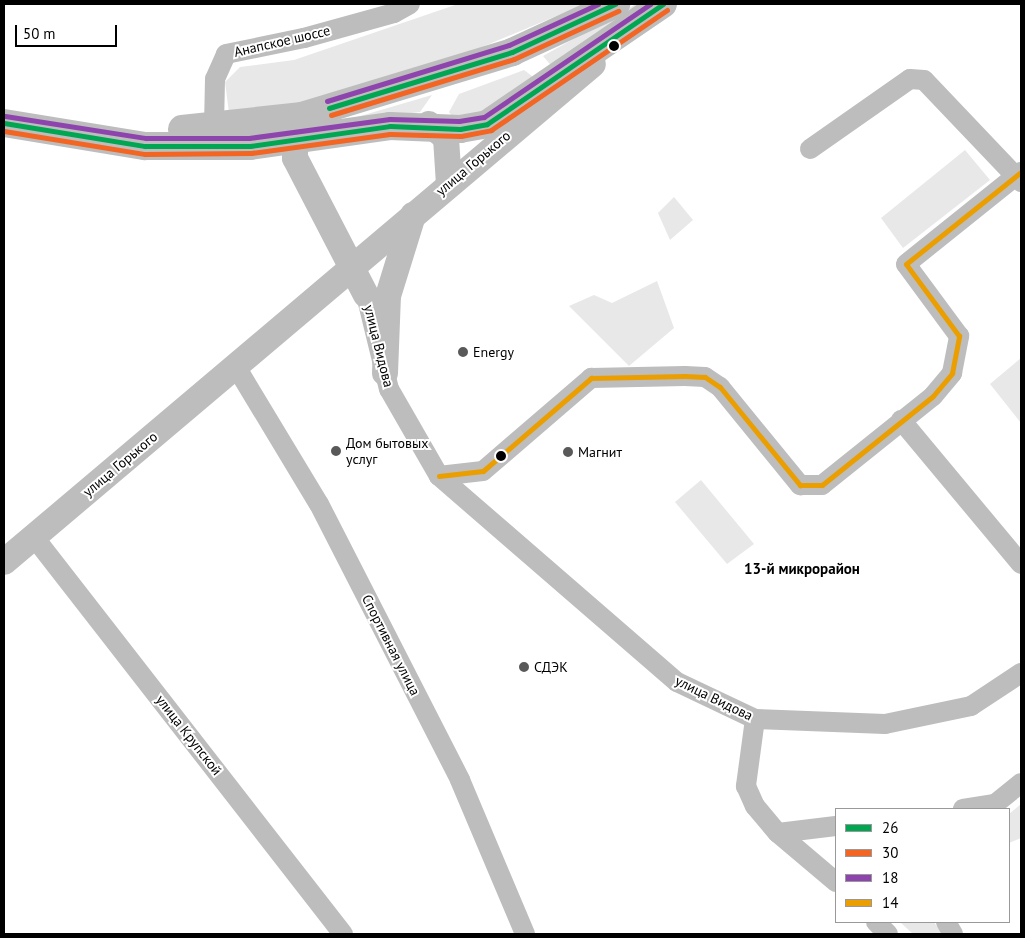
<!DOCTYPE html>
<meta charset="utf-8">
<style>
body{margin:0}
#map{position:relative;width:1025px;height:938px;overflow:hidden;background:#fff;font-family:"PT Sans",sans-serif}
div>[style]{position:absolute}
.green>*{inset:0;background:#e8e8e8}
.minor>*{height:20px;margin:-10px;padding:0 10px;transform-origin:10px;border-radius:10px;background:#bdbdbd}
.major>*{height:26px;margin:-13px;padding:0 13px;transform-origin:13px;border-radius:13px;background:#bdbdbd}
.highway>*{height:28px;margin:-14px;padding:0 14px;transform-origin:14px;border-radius:14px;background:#bdbdbd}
.bus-1>*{height:5px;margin:-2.5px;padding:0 2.5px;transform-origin:2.5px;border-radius:2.5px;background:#00a651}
.bus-2>*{height:5px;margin:-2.5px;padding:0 2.5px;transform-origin:2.5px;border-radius:2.5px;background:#f26522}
.bus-3>*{height:5px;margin:-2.5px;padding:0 2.5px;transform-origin:2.5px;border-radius:2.5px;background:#8e44ad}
.bus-4>*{height:5px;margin:-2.5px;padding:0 2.5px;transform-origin:2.5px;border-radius:2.5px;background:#eb9e00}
.dots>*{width:14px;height:14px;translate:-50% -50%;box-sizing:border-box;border:2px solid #fff;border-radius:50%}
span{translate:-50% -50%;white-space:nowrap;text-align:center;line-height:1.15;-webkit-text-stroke:4px #fff;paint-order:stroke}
.street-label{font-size:14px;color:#000}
.poi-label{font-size:14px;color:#000}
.left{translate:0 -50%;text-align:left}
.neighbourhood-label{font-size:15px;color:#000;font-weight:700}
.frame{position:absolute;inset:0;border:5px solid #000;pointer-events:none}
.legend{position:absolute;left:835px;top:808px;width:175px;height:115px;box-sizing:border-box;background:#fff;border:1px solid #999;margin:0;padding:6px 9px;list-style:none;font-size:15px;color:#000}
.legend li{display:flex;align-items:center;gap:10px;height:25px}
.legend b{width:25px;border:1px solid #999}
.scale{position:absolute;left:15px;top:25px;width:102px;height:22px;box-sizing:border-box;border:2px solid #000;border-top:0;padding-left:6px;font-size:15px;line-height:18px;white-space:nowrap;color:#000;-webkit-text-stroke:4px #fff;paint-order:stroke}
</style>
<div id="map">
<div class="green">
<div style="clip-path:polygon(458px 4px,585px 4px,475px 50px,292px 107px,229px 113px,225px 82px,240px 67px,294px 60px)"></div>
<div style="clip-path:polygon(636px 4px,640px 6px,554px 69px,543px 56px)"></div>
<div style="clip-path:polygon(524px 70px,536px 79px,496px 111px,454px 119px,449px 112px,459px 94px)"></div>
<div style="clip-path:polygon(432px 95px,420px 112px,300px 128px,357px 117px)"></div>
<div style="clip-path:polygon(965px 150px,990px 180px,903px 248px,881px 218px)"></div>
<div style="clip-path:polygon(674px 197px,693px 220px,670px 240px,658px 213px)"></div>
<div style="clip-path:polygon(657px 281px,674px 328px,629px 366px,569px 306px,594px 295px,612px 303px)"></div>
<div style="clip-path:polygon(1021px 358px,1021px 423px,990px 384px)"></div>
<div style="clip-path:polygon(701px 480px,754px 544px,727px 564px,675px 502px)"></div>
<div style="clip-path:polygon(1021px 804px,1021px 838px,1009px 843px,1009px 814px)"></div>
<div style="clip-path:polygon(900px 922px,934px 922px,942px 934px,913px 934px)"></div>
</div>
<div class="minor">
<div style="left:214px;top:127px;width:48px;rotate:-88.8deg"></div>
<div style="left:215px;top:79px;width:27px;rotate:-66deg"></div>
<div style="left:226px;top:54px;width:80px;rotate:-11.6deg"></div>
<div style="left:304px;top:38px;width:93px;rotate:-15.5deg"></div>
<div style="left:394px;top:13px;width:18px;rotate:-29deg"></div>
<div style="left:810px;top:149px;width:122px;rotate:-35deg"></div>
<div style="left:910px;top:79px;width:14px;rotate:4deg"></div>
<div style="left:924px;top:80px;width:141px;rotate:46.4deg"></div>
<div style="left:366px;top:295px;width:97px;rotate:76.3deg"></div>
<div style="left:389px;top:389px;width:100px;rotate:60.1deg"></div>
<div style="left:439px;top:476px;width:315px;rotate:40.9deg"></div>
<div style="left:677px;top:682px;width:86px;rotate:25.4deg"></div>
<div style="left:755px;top:719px;width:130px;rotate:2.2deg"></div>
<div style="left:885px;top:724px;width:88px;rotate:-11.8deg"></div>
<div style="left:971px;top:706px;width:60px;rotate:-33.4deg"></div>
<div style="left:235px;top:365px;width:162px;rotate:58.9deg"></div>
<div style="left:319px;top:504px;width:310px;rotate:62.9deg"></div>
<div style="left:460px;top:780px;width:167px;rotate:67.1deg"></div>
<div style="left:901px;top:420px;width:187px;rotate:50.2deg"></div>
<div style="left:439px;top:476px;width:44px;rotate:-6.5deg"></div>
<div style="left:483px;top:471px;width:143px;rotate:-40.7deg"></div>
<div style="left:591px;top:378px;width:94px;rotate:-1.2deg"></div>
<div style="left:685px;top:376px;width:20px;rotate:3deg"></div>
<div style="left:705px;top:377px;width:18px;rotate:34deg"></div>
<div style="left:720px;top:387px;width:127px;rotate:50.8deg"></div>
<div style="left:800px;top:485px;width:22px"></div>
<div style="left:822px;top:485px;width:142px;rotate:-38.7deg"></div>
<div style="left:933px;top:396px;width:30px;rotate:-50deg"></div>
<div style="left:952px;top:373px;width:38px;rotate:-79deg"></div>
<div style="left:959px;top:336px;width:89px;rotate:-126.4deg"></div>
<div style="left:906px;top:264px;width:147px;rotate:-38.7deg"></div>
<div style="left:34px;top:537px;width:503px;rotate:52.11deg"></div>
<div style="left:755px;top:719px;width:68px;rotate:97.7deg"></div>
<div style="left:746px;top:786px;width:22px;rotate:66deg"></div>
<div style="left:755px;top:806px;width:35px;rotate:50deg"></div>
<div style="left:778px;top:833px;width:76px;rotate:40.2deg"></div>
<div style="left:963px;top:809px;width:32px;rotate:-9deg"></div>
<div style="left:995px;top:804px;width:33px;rotate:-39deg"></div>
<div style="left:778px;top:833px;width:58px;rotate:-6.9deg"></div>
<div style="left:876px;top:922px;width:17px;rotate:45deg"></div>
<div style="left:946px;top:922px;width:14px;rotate:60deg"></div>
</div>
<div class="major">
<div style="left:308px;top:124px;width:20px;rotate:131deg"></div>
<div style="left:295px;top:139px;width:19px;rotate:90deg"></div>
<div style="left:295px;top:158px;width:154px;rotate:62.6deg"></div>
<div style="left:429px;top:124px;width:22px;rotate:39deg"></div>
<div style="left:446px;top:138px;width:46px;rotate:86.3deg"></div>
<div style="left:385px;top:373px;width:77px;rotate:-87.8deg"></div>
<div style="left:388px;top:296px;width:85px;rotate:-72.8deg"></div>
<div style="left:4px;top:562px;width:771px;rotate:-40.21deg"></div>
</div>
<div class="highway">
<div style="left:4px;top:123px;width:143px;rotate:9.3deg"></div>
<div style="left:145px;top:146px;width:105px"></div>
<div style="left:250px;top:146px;width:141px;rotate:-8.1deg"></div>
<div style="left:390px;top:126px;width:70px;rotate:2.5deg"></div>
<div style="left:460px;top:129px;width:27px;rotate:-10deg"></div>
<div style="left:487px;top:124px;width:213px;rotate:-34.3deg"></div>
<div style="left:182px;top:129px;width:121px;rotate:-6.2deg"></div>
<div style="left:302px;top:116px;width:220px;rotate:-16.9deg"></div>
<div style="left:512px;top:52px;width:115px;rotate:-24.8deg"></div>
</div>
<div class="bus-1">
<div style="left:329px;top:108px;width:191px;rotate:-17deg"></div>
<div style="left:512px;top:52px;width:114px;rotate:-25deg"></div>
<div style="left:4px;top:123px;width:143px;rotate:9.3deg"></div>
<div style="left:145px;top:146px;width:105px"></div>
<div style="left:250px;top:146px;width:141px;rotate:-8.1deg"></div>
<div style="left:390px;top:126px;width:70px;rotate:2.5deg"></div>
<div style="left:460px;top:129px;width:27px;rotate:-10deg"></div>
<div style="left:487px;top:124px;width:213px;rotate:-34.3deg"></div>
</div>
<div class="bus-2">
<div style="left:331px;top:115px;width:191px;rotate:-17deg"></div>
<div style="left:514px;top:59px;width:115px;rotate:-24.8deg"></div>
<div style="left:4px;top:131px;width:143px;rotate:9.3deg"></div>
<div style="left:145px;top:154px;width:106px;rotate:-0.5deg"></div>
<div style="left:251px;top:153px;width:140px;rotate:-7.8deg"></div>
<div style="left:390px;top:134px;width:71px;rotate:1.6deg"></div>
<div style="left:461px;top:136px;width:31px;rotate:-11deg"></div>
<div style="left:491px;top:130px;width:213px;rotate:-34.3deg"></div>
</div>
<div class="bus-3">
<div style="left:327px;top:101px;width:190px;rotate:-17.1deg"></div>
<div style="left:509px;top:45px;width:98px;rotate:-24.7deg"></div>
<div style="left:5px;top:116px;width:143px;rotate:8.9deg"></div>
<div style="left:146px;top:138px;width:103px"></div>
<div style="left:249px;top:138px;width:142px;rotate:-7.7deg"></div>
<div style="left:390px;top:119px;width:69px;rotate:1.7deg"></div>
<div style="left:459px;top:121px;width:25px;rotate:-9deg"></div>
<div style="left:484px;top:117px;width:201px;rotate:-34.2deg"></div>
</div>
<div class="bus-4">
<div style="left:439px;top:476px;width:44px;rotate:-6.5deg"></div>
<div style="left:483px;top:471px;width:143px;rotate:-40.7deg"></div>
<div style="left:591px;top:378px;width:94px;rotate:-1.2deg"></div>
<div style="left:685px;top:376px;width:20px;rotate:3deg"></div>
<div style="left:705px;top:377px;width:18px;rotate:34deg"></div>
<div style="left:720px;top:387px;width:127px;rotate:50.8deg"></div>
<div style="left:800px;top:485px;width:22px"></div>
<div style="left:822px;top:485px;width:142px;rotate:-38.7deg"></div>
<div style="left:933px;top:396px;width:30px;rotate:-50deg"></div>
<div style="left:952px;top:373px;width:38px;rotate:-79deg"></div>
<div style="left:959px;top:336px;width:89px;rotate:-126.4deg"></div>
<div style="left:906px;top:264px;width:147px;rotate:-38.7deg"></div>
</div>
<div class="dots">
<div style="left:614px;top:46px;background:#000"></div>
<div style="left:463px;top:352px;background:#595959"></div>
<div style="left:336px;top:451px;background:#595959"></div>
<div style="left:568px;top:452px;background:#595959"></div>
<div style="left:501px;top:456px;background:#000"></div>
<div style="left:524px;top:667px;background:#595959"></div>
</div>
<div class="street-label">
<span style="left:282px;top:41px;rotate:-13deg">Анапское шоссе</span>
<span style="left:473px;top:163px;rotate:-40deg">улица Горького</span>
<span style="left:379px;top:346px;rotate:76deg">улица Видова</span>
<span style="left:120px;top:464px;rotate:-40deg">улица Горького</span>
<span style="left:391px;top:645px;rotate:63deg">Спортивная улица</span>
<span style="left:714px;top:698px;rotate:26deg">улица Видова</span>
<span style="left:189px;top:735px;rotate:52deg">улица Крупской</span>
</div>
<div class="poi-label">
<span class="left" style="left:473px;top:352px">Energy</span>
<span class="left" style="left:346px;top:451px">Дом бытовых<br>услуг</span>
<span class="left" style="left:578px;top:452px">Магнит</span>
<span class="left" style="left:534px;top:667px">СДЭК</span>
</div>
<div class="neighbourhood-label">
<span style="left:802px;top:569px">13-й микрорайон</span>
</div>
<div class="frame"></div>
<ul class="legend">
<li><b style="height:6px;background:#00a651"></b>26</li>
<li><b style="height:6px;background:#f26522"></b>30</li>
<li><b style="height:6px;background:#8e44ad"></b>18</li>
<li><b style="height:6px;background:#eb9e00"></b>14</li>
</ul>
<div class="scale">50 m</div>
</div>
